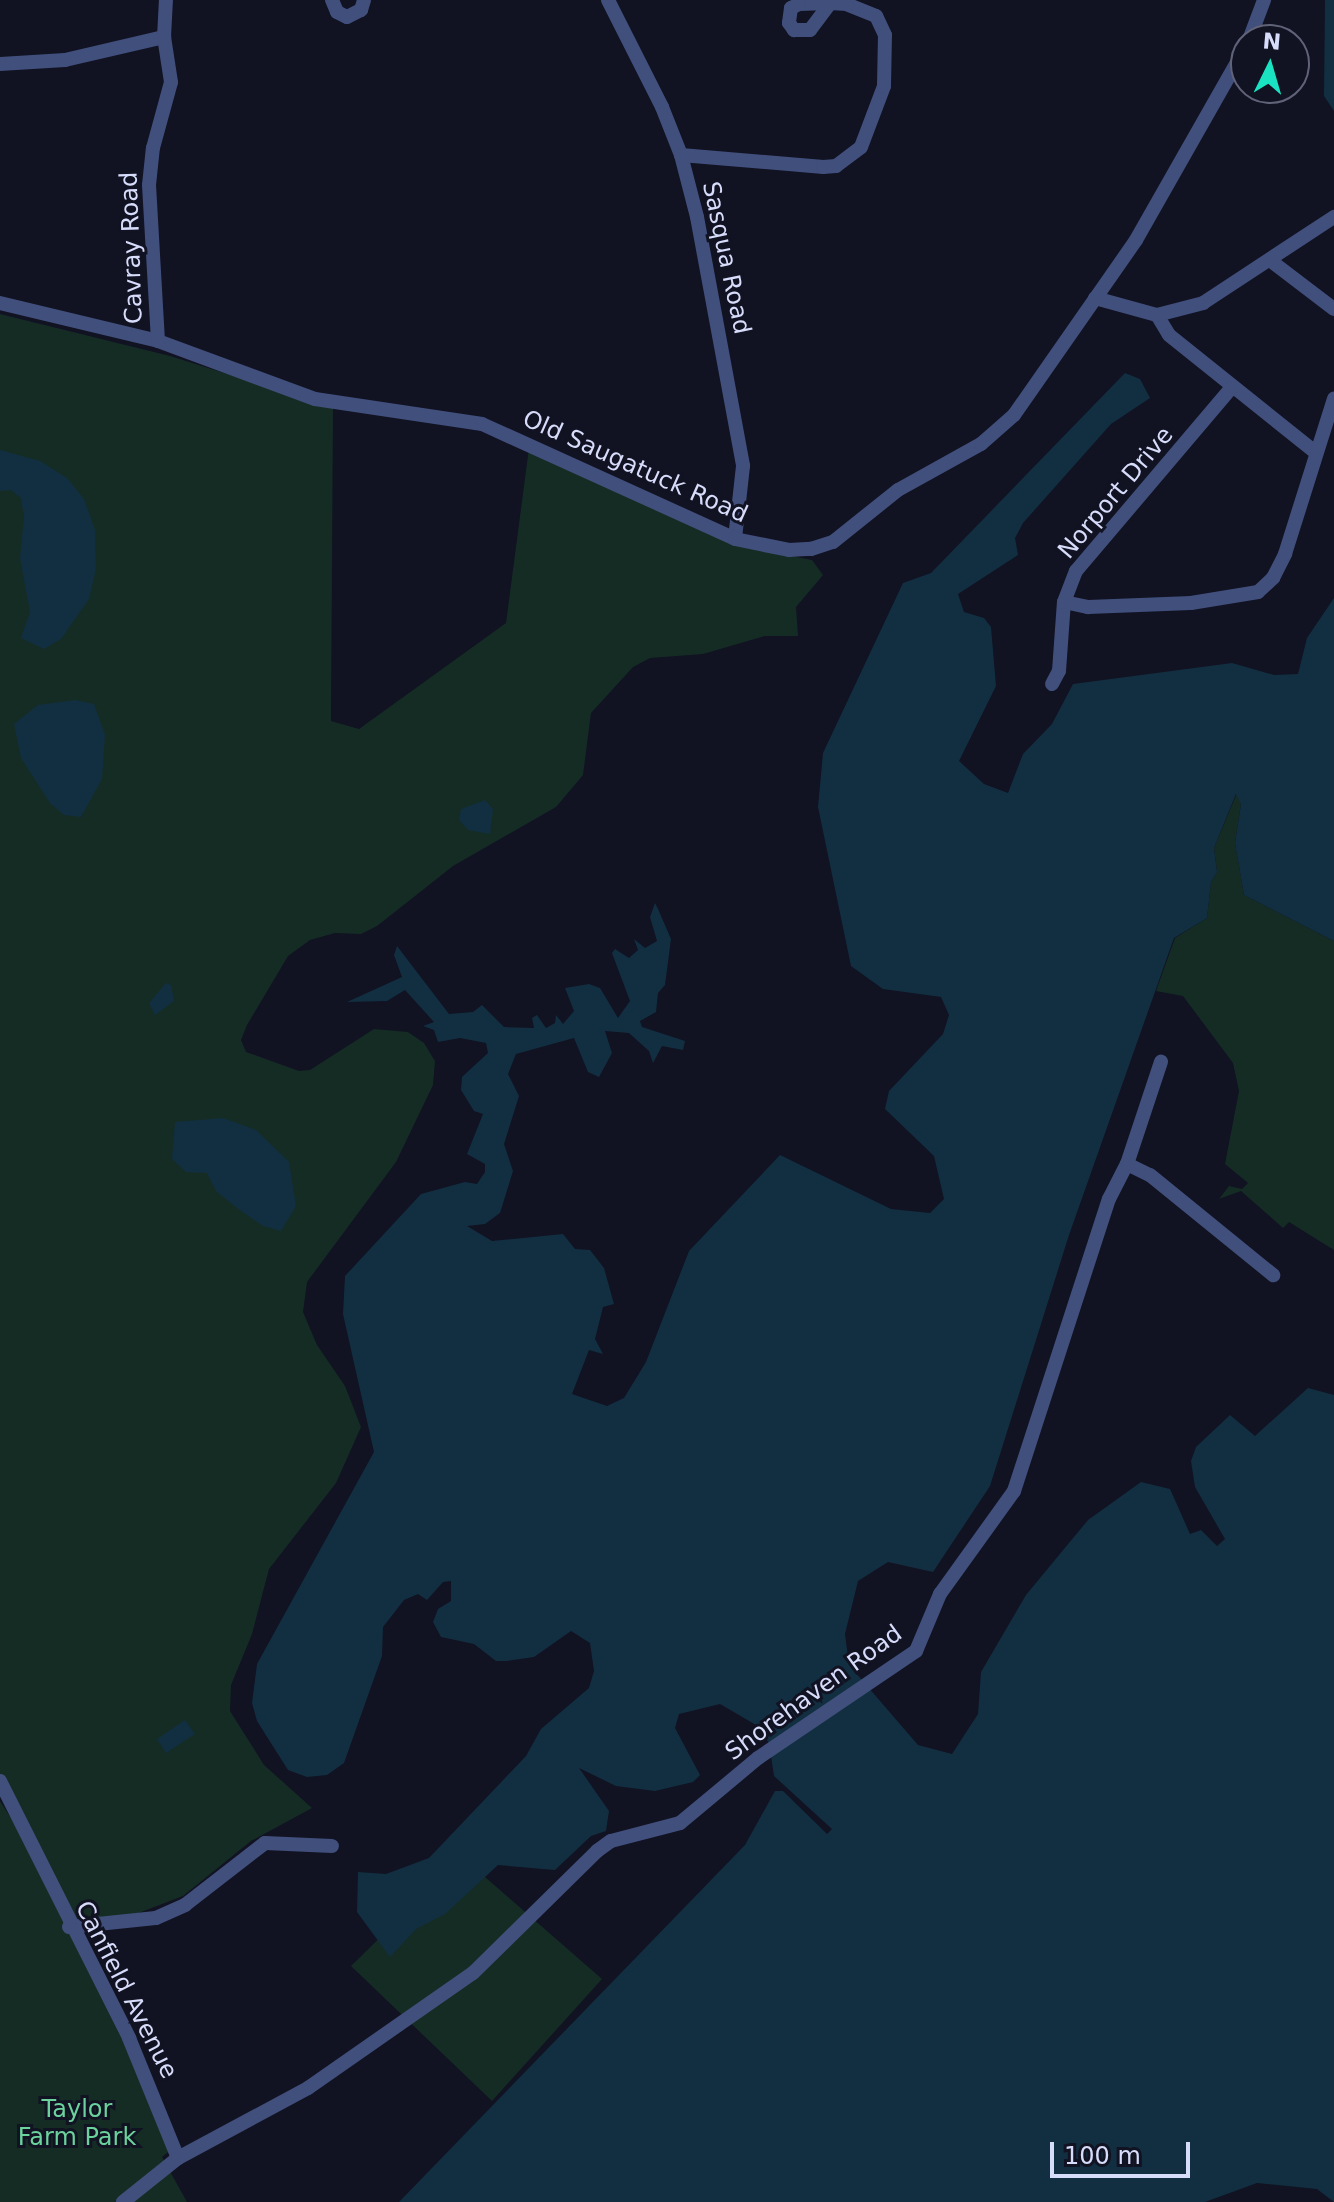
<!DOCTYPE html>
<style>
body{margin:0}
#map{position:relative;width:1334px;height:2202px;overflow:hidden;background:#111222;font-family:"DejaVu Sans",sans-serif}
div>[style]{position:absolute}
.green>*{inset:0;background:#152c25}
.water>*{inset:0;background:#122f41}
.minor>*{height:14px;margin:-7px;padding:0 7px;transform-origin:7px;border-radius:7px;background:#414f7c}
span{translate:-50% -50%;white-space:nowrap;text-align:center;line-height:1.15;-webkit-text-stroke:6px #111222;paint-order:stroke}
.street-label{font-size:24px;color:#d7dcfa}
.park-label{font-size:24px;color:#6bd29d}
.north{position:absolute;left:1230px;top:24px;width:80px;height:80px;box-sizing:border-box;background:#111222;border:2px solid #606378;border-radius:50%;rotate:5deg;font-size:22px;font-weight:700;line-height:32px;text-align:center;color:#d7dcfa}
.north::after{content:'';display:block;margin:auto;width:28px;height:36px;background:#1ae3c2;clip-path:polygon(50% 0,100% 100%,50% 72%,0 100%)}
.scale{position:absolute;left:1050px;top:2142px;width:140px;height:36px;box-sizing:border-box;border:4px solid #d7dcfa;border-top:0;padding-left:10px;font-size:24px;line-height:28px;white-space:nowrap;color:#d7dcfa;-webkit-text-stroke:6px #111222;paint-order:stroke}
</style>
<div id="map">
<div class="green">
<div style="clip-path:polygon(0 314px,170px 356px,333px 407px,331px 721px,359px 729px,506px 623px,529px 448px,736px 545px,812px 560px,823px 575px,796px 607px,798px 636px,765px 636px,703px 654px,650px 658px,633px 667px,591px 713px,583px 775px,556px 807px,453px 866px,377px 926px,361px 934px,335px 933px,310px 940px,288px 956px,247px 1025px,241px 1040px,246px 1052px,299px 1071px,310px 1070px,374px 1029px,408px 1032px,424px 1043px,435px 1061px,433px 1085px,396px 1162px,307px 1282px,303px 1312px,317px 1345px,345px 1386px,361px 1427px,336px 1483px,269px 1569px,252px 1634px,231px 1685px,230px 1711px,264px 1765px,312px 1808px,251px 1841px,183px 1896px,128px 1917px,72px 1920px,0 1776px)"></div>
<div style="clip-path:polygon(1237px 793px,1241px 804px,1235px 843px,1244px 895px,1334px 941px,1334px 1250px,1289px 1222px,1283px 1228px,1241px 1191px,1219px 1199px,1229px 1186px,1242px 1189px,1248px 1183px,1225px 1164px,1239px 1091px,1233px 1063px,1183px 996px,1156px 991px,1175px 938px,1207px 918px,1211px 882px,1217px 872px,1214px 848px)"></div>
<div style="clip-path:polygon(0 1801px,46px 1873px,173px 2148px,162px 2157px,187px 2202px,0 2202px)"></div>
<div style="clip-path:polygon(462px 1857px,602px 1979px,492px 2101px,351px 1966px)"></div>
</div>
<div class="water">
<div style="clip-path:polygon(1325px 0,1334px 0,1334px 111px,1324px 96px)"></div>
<div style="clip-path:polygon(1125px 373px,1140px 379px,1150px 398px,1111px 424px,1023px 523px,1015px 538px,1018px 555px,958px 594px,964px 612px,984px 618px,991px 627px,996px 686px,959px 761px,984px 784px,1008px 793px,1023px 754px,1052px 724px,1073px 684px,1232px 663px,1274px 675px,1298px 674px,1307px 638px,1334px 598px,1334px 941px,1244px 895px,1235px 843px,1241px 804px,1236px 794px,1214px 848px,1217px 872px,1211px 882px,1207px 918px,1174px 938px,1069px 1235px,990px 1486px,933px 1572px,888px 1562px,858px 1581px,845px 1634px,849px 1665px,918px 1745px,952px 1754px,978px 1714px,981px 1672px,1026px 1595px,1088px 1520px,1141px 1482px,1170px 1489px,1190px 1534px,1201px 1530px,1217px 1546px,1225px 1539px,1195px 1487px,1191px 1461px,1196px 1447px,1230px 1415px,1255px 1436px,1308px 1388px,1334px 1395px,1334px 2202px,1317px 2189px,1257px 2183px,1205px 2202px,399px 2202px,745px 1845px,775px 1791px,783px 1791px,827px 1834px,832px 1829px,774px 1776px,769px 1743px,756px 1725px,720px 1704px,679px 1714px,675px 1728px,700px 1775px,693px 1782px,655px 1791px,616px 1786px,579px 1768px,609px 1811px,606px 1831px,591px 1836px,555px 1870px,498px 1865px,445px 1914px,416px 1929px,390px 1957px,357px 1912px,358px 1872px,386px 1874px,429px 1858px,526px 1756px,541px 1729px,589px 1688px,594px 1671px,590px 1643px,571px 1631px,534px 1657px,507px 1661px,496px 1661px,474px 1644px,441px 1637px,433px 1622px,438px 1609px,451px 1601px,451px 1581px,443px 1582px,427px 1600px,418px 1594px,404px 1600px,383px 1627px,382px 1656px,344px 1763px,327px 1775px,307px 1777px,288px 1770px,257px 1721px,252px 1703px,257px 1664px,374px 1452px,343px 1314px,345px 1276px,421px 1194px,465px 1182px,477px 1184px,485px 1172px,485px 1164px,467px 1154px,483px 1114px,474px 1111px,461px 1090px,462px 1077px,488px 1053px,486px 1043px,460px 1038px,438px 1042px,434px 1030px,423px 1026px,434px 1022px,405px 990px,387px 1001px,347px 1002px,402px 977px,394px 955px,397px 946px,449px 1014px,473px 1012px,482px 1005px,504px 1027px,534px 1028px,532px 1018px,537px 1015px,546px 1028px,555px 1023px,556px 1015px,563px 1024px,574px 1011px,565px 988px,589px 984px,600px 988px,618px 1018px,630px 1001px,612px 953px,615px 949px,629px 958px,638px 950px,634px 939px,645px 948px,657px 941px,650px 917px,655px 903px,658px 909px,671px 939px,665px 985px,658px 993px,656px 1012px,640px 1021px,642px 1027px,685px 1041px,683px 1050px,662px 1046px,653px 1063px,649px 1051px,629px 1033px,605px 1031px,612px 1053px,599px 1077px,588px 1072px,574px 1038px,516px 1054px,508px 1074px,519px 1096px,504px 1144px,513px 1171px,500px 1213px,485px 1224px,467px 1226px,492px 1241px,563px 1234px,575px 1249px,590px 1250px,604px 1268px,614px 1304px,603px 1307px,595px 1339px,603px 1354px,589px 1350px,572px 1394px,607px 1406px,624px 1398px,646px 1362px,689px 1251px,780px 1155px,891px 1209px,930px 1213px,944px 1199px,934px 1156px,885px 1109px,889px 1091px,943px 1034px,949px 1015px,941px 997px,883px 989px,851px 966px,818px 807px,823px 753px,903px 583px,931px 573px)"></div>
<div style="clip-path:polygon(0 450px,40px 461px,67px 478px,84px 499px,95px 530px,96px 569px,89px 599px,61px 639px,44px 649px,21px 638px,30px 612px,20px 558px,24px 517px,21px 498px,11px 490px,0 491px)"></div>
<div style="clip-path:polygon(75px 700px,94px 704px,105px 735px,102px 779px,81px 817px,64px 815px,50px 803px,21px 758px,14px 724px,38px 705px)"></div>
<div style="clip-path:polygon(485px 800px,493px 809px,490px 834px,468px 830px,459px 820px,461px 809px)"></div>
<div style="clip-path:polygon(166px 983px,171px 985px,174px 1001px,155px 1015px,149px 1003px)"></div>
<div style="clip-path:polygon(223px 1118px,256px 1130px,289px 1162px,296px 1206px,281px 1231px,263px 1226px,237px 1208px,216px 1191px,207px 1173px,186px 1172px,172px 1159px,175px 1122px)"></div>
<div style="clip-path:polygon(185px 1720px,195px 1734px,166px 1753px,157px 1739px)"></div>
</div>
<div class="minor">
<div style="left:332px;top:0;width:13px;rotate:67deg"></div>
<div style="left:337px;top:12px;width:11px;rotate:27deg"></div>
<div style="left:347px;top:17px;width:16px;rotate:-27deg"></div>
<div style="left:361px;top:10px;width:10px;rotate:-73deg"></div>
<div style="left:608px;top:0;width:120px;rotate:63.2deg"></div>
<div style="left:662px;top:107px;width:52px;rotate:68.4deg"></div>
<div style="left:681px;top:155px;width:64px;rotate:75.5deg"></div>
<div style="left:697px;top:217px;width:253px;rotate:79.5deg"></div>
<div style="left:743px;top:466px;width:73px;rotate:96.3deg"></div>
<div style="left:1249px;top:40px;width:43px;rotate:-69.4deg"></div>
<div style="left:0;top:64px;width:65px;rotate:-3.5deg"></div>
<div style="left:65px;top:60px;width:102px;rotate:-13.1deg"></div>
<div style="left:681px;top:155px;width:143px;rotate:4.8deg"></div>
<div style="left:823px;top:167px;width:13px;rotate:-4deg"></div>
<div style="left:836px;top:166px;width:31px;rotate:-37deg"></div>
<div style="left:861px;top:147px;width:65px;rotate:-69.3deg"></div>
<div style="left:884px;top:86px;width:51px;rotate:-88.9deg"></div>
<div style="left:885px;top:35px;width:21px;rotate:-115deg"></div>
<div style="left:876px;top:16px;width:31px;rotate:-158deg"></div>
<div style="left:847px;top:4px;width:17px;rotate:-177deg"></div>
<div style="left:830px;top:3px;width:31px;rotate:178deg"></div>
<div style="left:799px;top:4px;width:9px;rotate:153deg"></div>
<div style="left:791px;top:8px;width:15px;rotate:98deg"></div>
<div style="left:789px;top:23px;width:9px;rotate:54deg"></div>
<div style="left:794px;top:30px;width:16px"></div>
<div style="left:810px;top:30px;width:34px;rotate:-53deg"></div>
<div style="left:1271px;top:261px;width:79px;rotate:37.3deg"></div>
<div style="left:1095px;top:298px;width:64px;rotate:15.3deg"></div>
<div style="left:1157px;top:315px;width:23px;rotate:59deg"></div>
<div style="left:1169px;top:335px;width:186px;rotate:38.7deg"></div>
<div style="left:0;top:303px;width:163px;rotate:13.5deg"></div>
<div style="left:158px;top:341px;width:167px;rotate:20.3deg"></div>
<div style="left:315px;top:399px;width:169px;rotate:8.5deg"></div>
<div style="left:482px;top:424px;width:278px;rotate:24.4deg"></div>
<div style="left:735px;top:539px;width:55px;rotate:11.5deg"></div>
<div style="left:789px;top:550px;width:22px;rotate:-3deg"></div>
<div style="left:811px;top:549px;width:23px;rotate:-18deg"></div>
<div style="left:833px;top:542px;width:83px;rotate:-38.7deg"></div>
<div style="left:898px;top:490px;width:95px;rotate:-29deg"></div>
<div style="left:981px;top:444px;width:44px;rotate:-41.3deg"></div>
<div style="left:1014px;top:415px;width:213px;rotate:-55.1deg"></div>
<div style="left:1136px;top:240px;width:223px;rotate:-60.4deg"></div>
<div style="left:1157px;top:315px;width:48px;rotate:-14.6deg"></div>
<div style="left:1203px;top:303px;width:157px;rotate:-33.3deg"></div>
<div style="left:158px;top:341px;width:156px;rotate:-93.3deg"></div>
<div style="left:149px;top:185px;width:37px;rotate:-84deg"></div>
<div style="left:153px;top:148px;width:68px;rotate:-74.7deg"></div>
<div style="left:171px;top:82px;width:46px;rotate:-98.8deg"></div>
<div style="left:164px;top:37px;width:37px;rotate:-87deg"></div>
<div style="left:1064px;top:602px;width:25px;rotate:12deg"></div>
<div style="left:1088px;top:607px;width:103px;rotate:-2.2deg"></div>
<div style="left:1191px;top:603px;width:68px;rotate:-9.3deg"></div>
<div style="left:1258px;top:592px;width:21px;rotate:-43deg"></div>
<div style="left:1273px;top:578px;width:27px;rotate:-63deg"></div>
<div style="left:1285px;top:554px;width:163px;rotate:-72.5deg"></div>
<div style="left:1052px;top:684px;width:15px;rotate:-62deg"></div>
<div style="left:1059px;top:671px;width:69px;rotate:-85.9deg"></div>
<div style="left:1064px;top:602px;width:33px;rotate:-69deg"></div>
<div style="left:1076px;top:571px;width:240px;rotate:-49.7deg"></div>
<div style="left:1127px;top:1164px;width:25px;rotate:26deg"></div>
<div style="left:1150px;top:1175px;width:159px;rotate:39.1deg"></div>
<div style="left:0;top:1781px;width:288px;rotate:63.3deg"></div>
<div style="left:129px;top:2038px;width:130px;rotate:67.8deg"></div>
<div style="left:69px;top:1927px;width:87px;rotate:-5.9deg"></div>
<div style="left:156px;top:1918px;width:32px;rotate:-24deg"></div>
<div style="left:185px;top:1905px;width:101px;rotate:-37.8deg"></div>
<div style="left:265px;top:1843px;width:67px;rotate:2.6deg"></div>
<div style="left:123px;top:2202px;width:70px;rotate:-38.7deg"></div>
<div style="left:178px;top:2158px;width:148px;rotate:-28.3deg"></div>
<div style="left:308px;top:2088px;width:201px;rotate:-34.9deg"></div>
<div style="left:473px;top:1973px;width:174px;rotate:-44.5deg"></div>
<div style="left:597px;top:1851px;width:17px;rotate:-36deg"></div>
<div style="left:611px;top:1841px;width:71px;rotate:-14.6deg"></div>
<div style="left:680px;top:1823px;width:102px;rotate:-39.8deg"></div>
<div style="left:758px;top:1758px;width:191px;rotate:-34.1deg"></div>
<div style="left:916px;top:1651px;width:62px;rotate:-67.2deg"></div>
<div style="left:940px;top:1594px;width:127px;rotate:-54.3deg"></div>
<div style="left:1014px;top:1491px;width:307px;rotate:-72deg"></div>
<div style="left:1109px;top:1199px;width:39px;rotate:-63deg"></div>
<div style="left:1127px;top:1164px;width:108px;rotate:-71.6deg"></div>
</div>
<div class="street-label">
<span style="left:132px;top:248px;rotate:-92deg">Cavray Road</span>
<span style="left:726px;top:258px;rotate:78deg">Sasqua Road</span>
<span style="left:635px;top:467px;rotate:24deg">Old Saugatuck Road</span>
<span style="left:1116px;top:493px;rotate:-50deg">Norport Drive</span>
<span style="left:814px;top:1693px;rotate:-36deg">Shorehaven Road</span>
<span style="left:126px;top:1990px;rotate:63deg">Canfield Avenue</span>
</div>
<div class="park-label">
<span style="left:77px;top:2124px">Taylor<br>Farm Park</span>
</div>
<div class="north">N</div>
<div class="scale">100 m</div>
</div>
